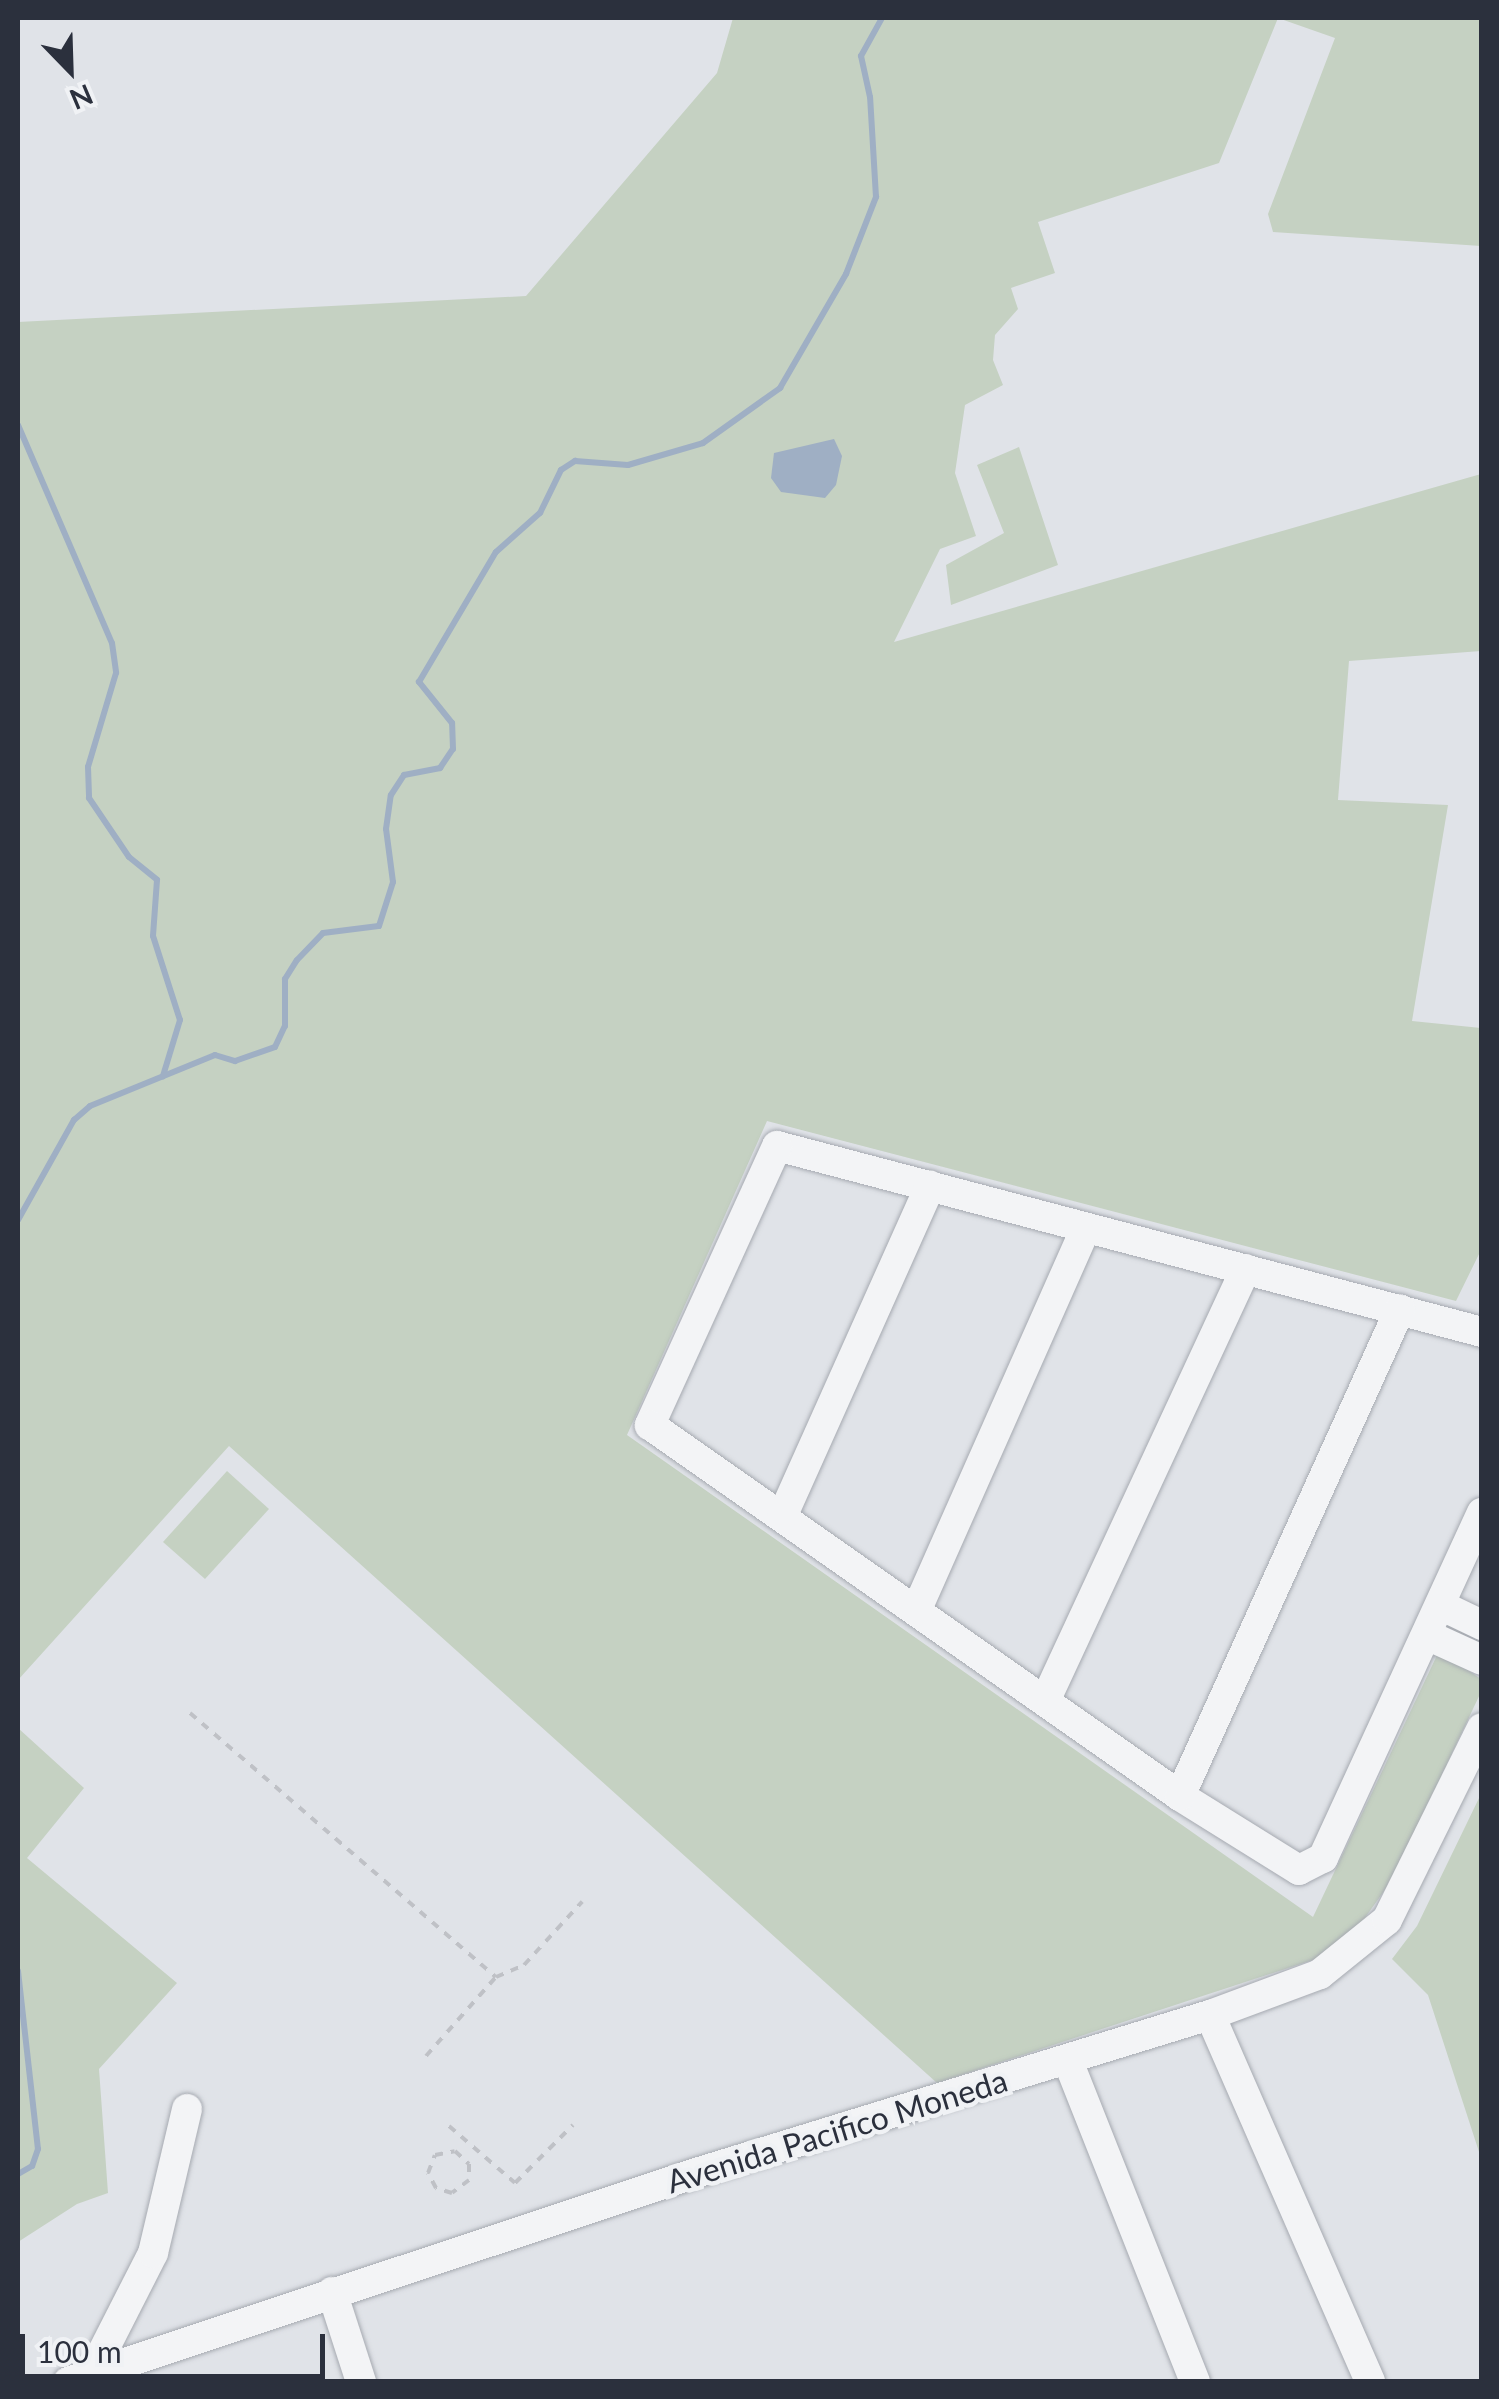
<!DOCTYPE html>
<style>
body{margin:0}
#map{position:relative;width:1499px;height:2399px;overflow:hidden;background:#e0e3e8;font-family:Lato,sans-serif}
div>[style]{position:absolute}
.green>*{inset:0;background:#c5d1c2}
.water>*{inset:0;background:#9fafc4}
.stream>*{height:6px;margin:-3px;padding:0 3px;transform-origin:3px;border-radius:3px;background:#9fafc4}
.path>*{height:4px;margin-top:-2px;transform-origin:0;background:repeating-linear-gradient(90deg,#bfc1c6 0 8px,transparent 0 16px)}
.roads{filter:drop-shadow(0 0 2px #a6aab1) drop-shadow(0 0 2px #a6aab1)}
.minor>*{height:30px;margin:-15px;padding:0 15px;transform-origin:15px;border-radius:15px;background:#f3f4f6}
span{translate:-50% -50%;white-space:nowrap;text-align:center;line-height:1.15;-webkit-text-stroke:9px #f0f2f5;paint-order:stroke}
.street-label{font-size:32px;color:#2b303d}
.frame{position:absolute;inset:0;border:20px solid #2b303d;pointer-events:none}
.north{position:absolute;left:20px;top:20px;width:100px;height:100px;-webkit-text-stroke:8px #f0f2f5;paint-order:stroke;rotate:157deg;font-size:28px;font-weight:700;line-height:40px;text-align:center;color:#2b303d}
.north::after{content:'';display:block;margin:auto;width:35px;height:45px;background:#2b303d;clip-path:polygon(50% 0,100% 100%,50% 72%,0 100%)}
.scale{position:absolute;left:20px;top:2334px;width:305px;height:45px;box-sizing:border-box;border:5px solid #2b303d;border-top:0;padding-left:12px;font-size:30px;line-height:35px;white-space:nowrap;color:#2b303d;-webkit-text-stroke:8px #f0f2f5;paint-order:stroke}
</style>
<div id="map">
<div class="green">
<div style="clip-path:polygon(733px 18px,1278px 18px,1219px 163px,1038px 222px,1055px 273px,1011px 288px,1018px 309px,995px 335px,993px 360px,1003px 385px,965px 405px,955px 473px,976px 536px,940px 549px,894px 642px,1481px 474px,1481px 651px,1349px 661px,1338px 800px,1448px 805px,1412px 1021px,1481px 1028px,1481px 1250px,1456px 1301px,767px 1121px,627px 1435px,1313px 1917px,1439px 1651px,1481px 1679px,1481px 1692px,1392px 1880px,1354px 1933px,1325px 1956px,937px 2083px,229px 1446px,18px 1680px,18px 322px,526px 296px,717px 73px)"></div>
<div style="clip-path:polygon(1278px 18px,1481px 18px,1481px 246px,1273px 232px,1268px 214px,1335px 38px)"></div>
<div style="clip-path:polygon(1019px 447px,1058px 565px,951px 605px,946px 565px,1004px 533px,977px 465px)"></div>
<div style="clip-path:polygon(227px 1471px,269px 1509px,205px 1579px,163px 1542px)"></div>
<div style="clip-path:polygon(18px 1728px,84px 1788px,27px 1858px,177px 1983px,99px 2069px,108px 2193px,77px 2204px,18px 2242px)"></div>
<div style="clip-path:polygon(1481px 1794px,1482px 1794px,1481px 2158px,1428px 1995px,1392px 1959px,1417px 1926px)"></div>
</div>
<div class="water">
<div style="clip-path:polygon(834px 439px,842px 456px,836px 485px,825px 498px,781px 492px,771px 478px,774px 453px)"></div>
</div>
<div class="stream">
<div style="left:18px;top:425px;width:237px;rotate:66.7deg"></div>
<div style="left:112px;top:643px;width:30px;rotate:82deg"></div>
<div style="left:116px;top:673px;width:98px;rotate:106.6deg"></div>
<div style="left:88px;top:767px;width:31px;rotate:88deg"></div>
<div style="left:89px;top:798px;width:71px;rotate:55.9deg"></div>
<div style="left:129px;top:857px;width:36px;rotate:39deg"></div>
<div style="left:157px;top:880px;width:56px;rotate:94.1deg"></div>
<div style="left:153px;top:936px;width:88px;rotate:72.2deg"></div>
<div style="left:180px;top:1020px;width:59px;rotate:106.9deg"></div>
<div style="left:18px;top:1220px;width:115px;rotate:-60.8deg"></div>
<div style="left:74px;top:1120px;width:21px;rotate:-41deg"></div>
<div style="left:90px;top:1106px;width:135px;rotate:-22.2deg"></div>
<div style="left:215px;top:1055px;width:21px;rotate:17deg"></div>
<div style="left:235px;top:1061px;width:42px;rotate:-19.3deg"></div>
<div style="left:275px;top:1047px;width:23px;rotate:-65deg"></div>
<div style="left:285px;top:1026px;width:47px;rotate:-90deg"></div>
<div style="left:285px;top:979px;width:22px;rotate:-58deg"></div>
<div style="left:297px;top:960px;width:37px;rotate:-46deg"></div>
<div style="left:323px;top:933px;width:56px;rotate:-7.1deg"></div>
<div style="left:379px;top:926px;width:46px;rotate:-72.3deg"></div>
<div style="left:393px;top:882px;width:53px;rotate:-97.5deg"></div>
<div style="left:386px;top:829px;width:34px;rotate:-82deg"></div>
<div style="left:391px;top:795px;width:24px;rotate:-57deg"></div>
<div style="left:404px;top:775px;width:37px;rotate:-11deg"></div>
<div style="left:440px;top:768px;width:23px;rotate:-56deg"></div>
<div style="left:453px;top:749px;width:26px;rotate:-92deg"></div>
<div style="left:452px;top:723px;width:53px;rotate:-128.8deg"></div>
<div style="left:419px;top:682px;width:151px;rotate:-59.4deg"></div>
<div style="left:496px;top:552px;width:59px;rotate:-41.6deg"></div>
<div style="left:540px;top:513px;width:48px;rotate:-64deg"></div>
<div style="left:561px;top:470px;width:17px;rotate:-33deg"></div>
<div style="left:575px;top:461px;width:53px;rotate:4.3deg"></div>
<div style="left:628px;top:465px;width:78px;rotate:-16.3deg"></div>
<div style="left:703px;top:443px;width:95px;rotate:-35.5deg"></div>
<div style="left:780px;top:388px;width:132px;rotate:-59.9deg"></div>
<div style="left:846px;top:274px;width:83px;rotate:-68.7deg"></div>
<div style="left:876px;top:197px;width:100px;rotate:-93.4deg"></div>
<div style="left:870px;top:97px;width:42px;rotate:-102.4deg"></div>
<div style="left:861px;top:56px;width:43px;rotate:-61.1deg"></div>
<div style="left:18px;top:1971px;width:179px;rotate:83.6deg"></div>
<div style="left:38px;top:2149px;width:18px;rotate:109deg"></div>
<div style="left:32px;top:2166px;width:16px;rotate:150deg"></div>
</div>
<div class="path">
<div style="left:190px;top:1713px;width:404px;rotate:40.8deg"></div>
<div style="left:426px;top:2056px;width:106px;rotate:-48.5deg"></div>
<div style="left:496px;top:1977px;width:30px;rotate:-23deg"></div>
<div style="left:524px;top:1965px;width:86px;rotate:-47.4deg"></div>
<div style="left:449px;top:2126px;width:87px;rotate:40.8deg"></div>
<div style="left:515px;top:2183px;width:82px;rotate:-45deg"></div>
<div style="left:455px;top:2151px;width:19px;rotate:43deg"></div>
<div style="left:469px;top:2164px;width:16px;rotate:90deg"></div>
<div style="left:469px;top:2180px;width:21px;rotate:143deg"></div>
<div style="left:452px;top:2193px;width:17px;rotate:-163deg"></div>
<div style="left:436px;top:2188px;width:17px;rotate:-118deg"></div>
<div style="left:428px;top:2173px;width:19px;rotate:-69deg"></div>
<div style="left:435px;top:2155px;width:20px;rotate:-11deg"></div>
</div>
<div class="roads">
<div class="minor">
<div style="left:1482px;top:1332px;width:729px;rotate:-165.22deg"></div>
<div style="left:777px;top:1146px;width:307px;rotate:114.5deg"></div>
<div style="left:650px;top:1425px;width:647px;rotate:34.99deg"></div>
<div style="left:1180px;top:1796px;width:140px;rotate:31.9deg"></div>
<div style="left:1299px;top:1870px;width:27px;rotate:-27deg"></div>
<div style="left:1323px;top:1858px;width:380px;rotate:-65.3deg"></div>
<div style="left:782px;top:1517px;width:363px;rotate:-65.9deg"></div>
<div style="left:1440px;top:1605px;width:47px;rotate:25.5deg"></div>
<div style="left:917px;top:1609px;width:417px;rotate:-66.1deg"></div>
<div style="left:1427px;top:1635px;width:60px;rotate:24.4deg"></div>
<div style="left:1046px;top:1699px;width:474px;rotate:-65.1deg"></div>
<div style="left:1180px;top:1796px;width:534px;rotate:-65.69deg"></div>
<div style="left:1210px;top:2015px;width:400px;rotate:66.4deg"></div>
<div style="left:1068px;top:2061px;width:345px;rotate:68.4deg"></div>
<div style="left:332px;top:2292px;width:95px;rotate:72.1deg"></div>
<div style="left:94px;top:2369px;width:130px;rotate:-63deg"></div>
<div style="left:153px;top:2253px;width:148px;rotate:-76.7deg"></div>
<div style="left:68px;top:2382px;width:662px;rotate:-18.41deg"></div>
<div style="left:696px;top:2173px;width:538px;rotate:-17.09deg"></div>
<div style="left:1210px;top:2015px;width:117px;rotate:-20.4deg"></div>
<div style="left:1320px;top:1974px;width:86px;rotate:-38.9deg"></div>
<div style="left:1387px;top:1920px;width:214px;rotate:-63.7deg"></div>
</div>
</div>
<div class="street-label">
<span style="left:837px;top:2131px;rotate:-17deg">Avenida Pacifico Moneda</span>
</div>
<div class="frame"></div>
<div class="north">N</div>
<div class="scale">100 m</div>
</div>
